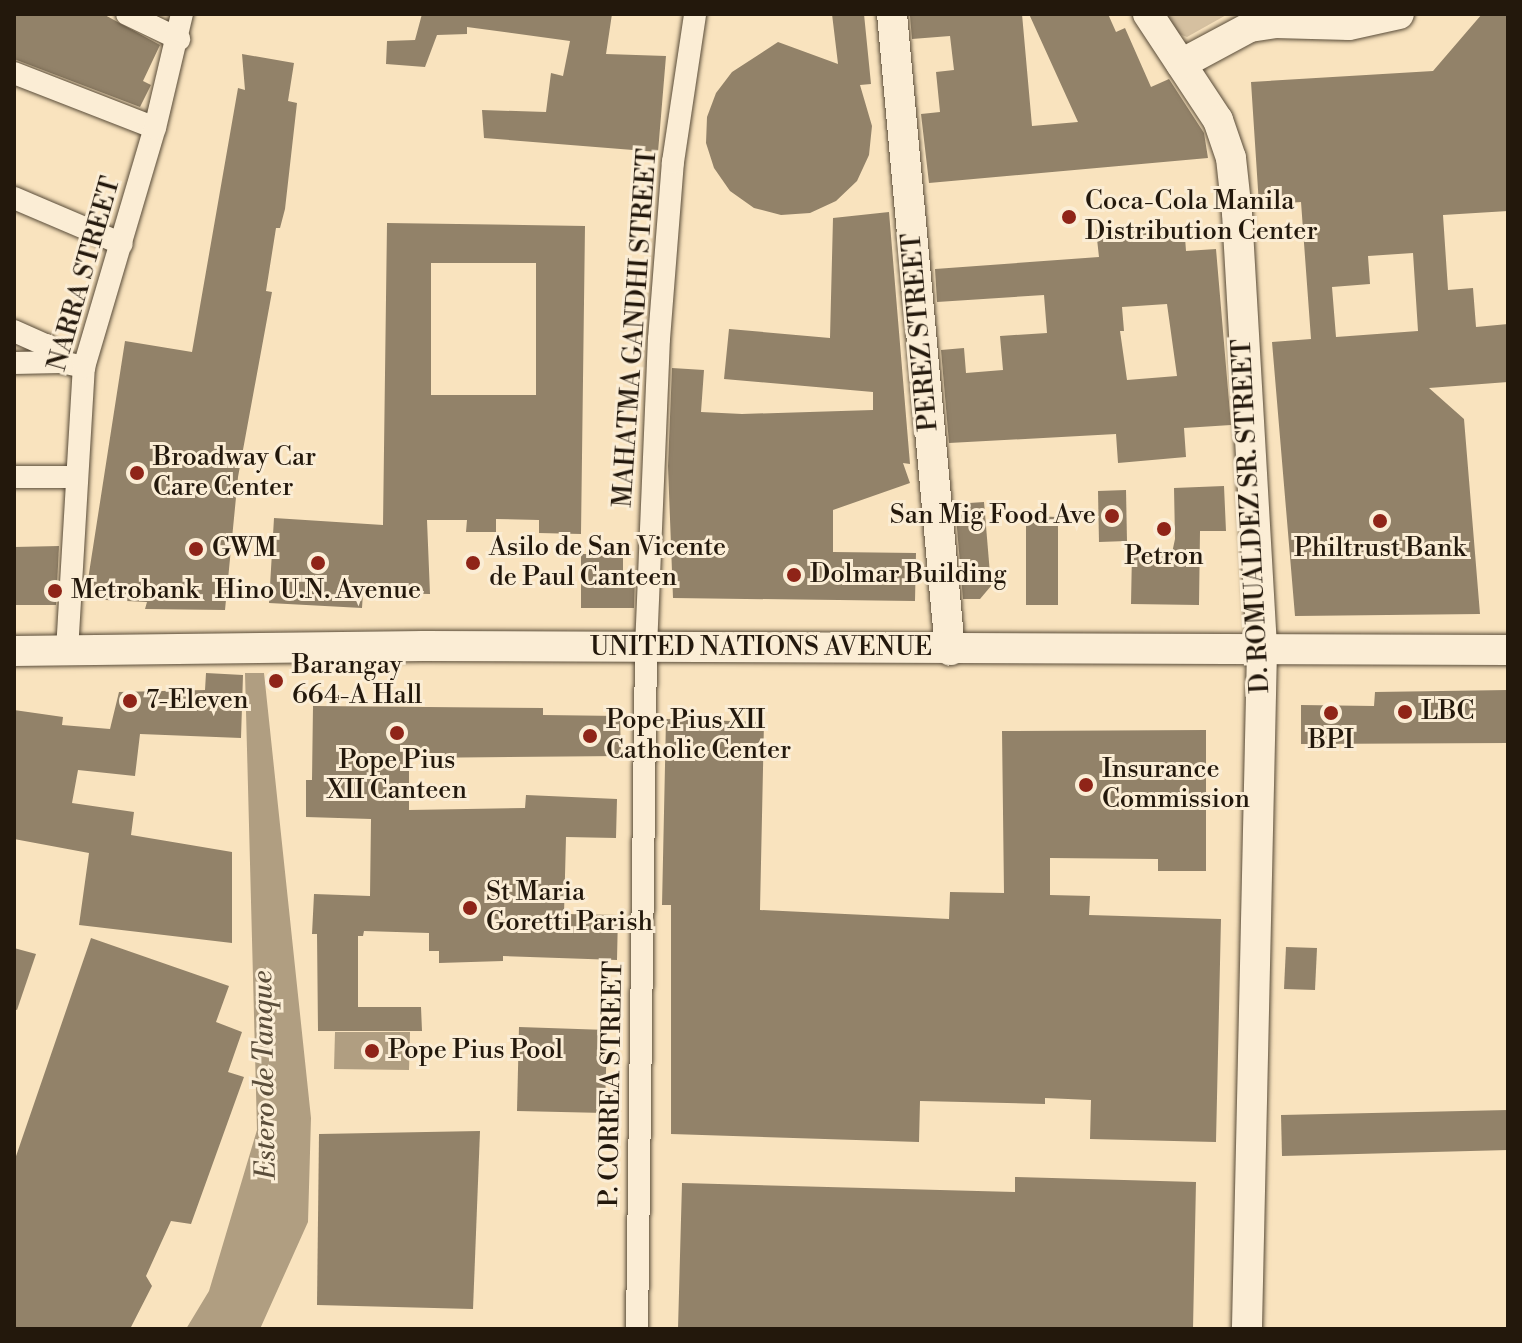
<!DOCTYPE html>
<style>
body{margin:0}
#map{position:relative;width:1522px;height:1343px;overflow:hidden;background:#f9e3be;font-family:"Libre Bodoni",serif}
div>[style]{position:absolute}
.green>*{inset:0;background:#d5c0a0}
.water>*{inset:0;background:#b09e81}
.building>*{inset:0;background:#928269}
.roads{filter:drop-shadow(0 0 2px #584b38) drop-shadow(0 0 2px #584b38)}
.street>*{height:22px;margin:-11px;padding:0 11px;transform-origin:11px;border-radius:11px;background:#fbedd5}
.secondary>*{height:30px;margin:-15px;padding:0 15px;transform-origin:15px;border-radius:15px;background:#fbedd5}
.dots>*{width:22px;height:22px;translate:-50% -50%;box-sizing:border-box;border:4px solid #fbedd5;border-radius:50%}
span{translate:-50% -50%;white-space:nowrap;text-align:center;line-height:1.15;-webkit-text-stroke:6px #fbedd5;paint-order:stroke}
.poi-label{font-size:26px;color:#23180c}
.left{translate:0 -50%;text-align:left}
.right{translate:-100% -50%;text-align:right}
.street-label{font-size:26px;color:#23180c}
.water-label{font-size:28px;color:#5b4e3b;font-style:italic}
.frame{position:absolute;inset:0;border:16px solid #23180c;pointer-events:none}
</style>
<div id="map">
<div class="green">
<div style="clip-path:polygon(1166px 14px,1228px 14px,1187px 37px,1179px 34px)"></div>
</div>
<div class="water">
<div style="clip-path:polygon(245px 673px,264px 673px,311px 1118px,308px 1222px,260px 1329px,186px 1329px,209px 1291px,257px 1130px)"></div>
<div style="clip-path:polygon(335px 1032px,410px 1032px,409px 1070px,334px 1069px)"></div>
</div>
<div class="building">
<div style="clip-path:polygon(14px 14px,103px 14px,160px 45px,143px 81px,151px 85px,140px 107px,14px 59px)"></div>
<div style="clip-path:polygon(422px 14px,612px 14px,606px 54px,666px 56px,658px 152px,484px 138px,482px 110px,546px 112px,551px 73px,563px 76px,570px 41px,467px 27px,467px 34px,437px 35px,425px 67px,386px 64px,387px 41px,415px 40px)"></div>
<div style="clip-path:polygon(832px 14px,864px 14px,871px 84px,860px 85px,872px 126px,869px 155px,857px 181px,836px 201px,810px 213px,781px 215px,754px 208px,730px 191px,714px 168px,706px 143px,707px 117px,716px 93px,732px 72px,778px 42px,838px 64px)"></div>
<div style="clip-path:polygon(931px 14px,1022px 14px,1032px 126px,1078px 122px,1029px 14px,1108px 14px,1116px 32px,1125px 28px,1151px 87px,1169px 79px,1204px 133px,1208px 158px,929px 183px,921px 114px,940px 112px,936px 72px,954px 70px,950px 36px,912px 39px,910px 16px)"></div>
<div style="clip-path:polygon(evenodd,1482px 14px,1508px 14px,1508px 211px,1443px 215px,1448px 290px,1473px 288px,1476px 327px,1508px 324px,1508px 382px,1429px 388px,1464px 419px,1480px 614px,1295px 616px,1272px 342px,1311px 339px,1301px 202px,1259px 205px,1251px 82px,1433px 71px,1482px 14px,1413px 253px,1418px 331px,1336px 337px,1332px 287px,1370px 284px,1368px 256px,1413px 253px)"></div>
<div style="clip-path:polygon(242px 54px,294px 63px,288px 101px,297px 103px,285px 209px,280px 228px,276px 228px,266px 291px,272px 292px,238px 477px,225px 610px,145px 609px,147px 602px,85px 599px,125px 341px,192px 352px,238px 88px,245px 90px)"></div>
<div style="clip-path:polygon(889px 212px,910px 464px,903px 463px,910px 483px,833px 510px,833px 552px,916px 553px,915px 601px,673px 598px,668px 466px,672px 368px,704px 370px,701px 412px,742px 414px,873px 410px,873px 392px,724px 379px,729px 329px,830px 338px,833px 218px)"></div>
<div style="clip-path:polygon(evenodd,387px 223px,585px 226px,581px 534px,539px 533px,539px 520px,496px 519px,496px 532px,466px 532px,467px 520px,427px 520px,430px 594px,363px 593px,362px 608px,269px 603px,274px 518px,383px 525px,387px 223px,431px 263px,536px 263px,536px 395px,431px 395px,431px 263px)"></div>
<div style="clip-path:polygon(evenodd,1184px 224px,1186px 251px,1216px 249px,1231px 425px,1184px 428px,1186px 457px,1118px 463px,1116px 434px,949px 443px,941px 350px,964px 348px,966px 373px,1003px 370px,1000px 336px,1047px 333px,1044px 295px,937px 302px,935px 269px,1099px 257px,1096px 230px,1184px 224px,1167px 304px,1177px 376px,1127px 380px,1120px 331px,1124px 331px,1122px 307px,1167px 304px)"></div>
<div style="clip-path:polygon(1224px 486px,1226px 531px,1200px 531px,1199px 605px,1131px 604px,1132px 552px,1172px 553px,1175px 539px,1174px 488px)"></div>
<div style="clip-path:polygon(1126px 490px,1127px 541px,1099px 542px,1098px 491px)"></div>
<div style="clip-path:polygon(984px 502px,991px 586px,980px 599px,963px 599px,955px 504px)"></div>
<div style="clip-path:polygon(1026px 516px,1058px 517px,1058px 605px,1026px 605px)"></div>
<div style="clip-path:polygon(59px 546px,56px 605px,14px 605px,14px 547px)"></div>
<div style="clip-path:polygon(581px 554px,623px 554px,623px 577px,635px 577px,634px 608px,581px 608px)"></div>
<div style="clip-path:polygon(206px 673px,243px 675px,241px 738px,140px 734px,135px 776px,78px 770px,72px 803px,134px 812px,131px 835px,232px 852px,232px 943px,79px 925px,89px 853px,14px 839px,14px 710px,63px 717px,62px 725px,110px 729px,119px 692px,205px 690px)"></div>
<div style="clip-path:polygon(1508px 690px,1508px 743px,1301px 744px,1301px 705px,1374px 706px,1375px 692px)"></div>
<div style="clip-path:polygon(313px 706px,543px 708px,543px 715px,620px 716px,621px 756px,409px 758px,409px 810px,525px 808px,526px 795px,617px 799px,616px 838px,566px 837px,564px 914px,618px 915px,617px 960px,503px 956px,503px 961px,439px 963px,439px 951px,429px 951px,429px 933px,364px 931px,363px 936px,358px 936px,358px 1007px,421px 1007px,422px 1031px,318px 1031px,317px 934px,312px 934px,314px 894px,370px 896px,371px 819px,306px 817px,306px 780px,312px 780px)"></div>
<div style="clip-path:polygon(666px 719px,764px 722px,760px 910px,949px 919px,950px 892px,1004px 893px,1002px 731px,1206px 730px,1206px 871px,1158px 871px,1158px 859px,1050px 858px,1050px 895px,1090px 896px,1089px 915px,1221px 919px,1216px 1142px,1090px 1139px,1091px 1100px,1045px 1098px,1045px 1104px,920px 1101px,919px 1142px,671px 1134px,671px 905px,662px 905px)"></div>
<div style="clip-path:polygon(91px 938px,229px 986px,216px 1022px,242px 1032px,228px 1072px,244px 1077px,191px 1224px,171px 1221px,146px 1276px,152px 1286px,130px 1329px,14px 1329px,14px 1162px)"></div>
<div style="clip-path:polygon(1286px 947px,1317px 948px,1315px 990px,1284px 989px)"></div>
<div style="clip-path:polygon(14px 948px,36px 954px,17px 1010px,14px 1009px)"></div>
<div style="clip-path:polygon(519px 1027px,607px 1030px,605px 1113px,517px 1111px)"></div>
<div style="clip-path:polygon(1508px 1110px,1508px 1150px,1282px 1156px,1281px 1115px)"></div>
<div style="clip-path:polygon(480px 1131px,473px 1309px,317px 1305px,319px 1134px)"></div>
<div style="clip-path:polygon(1015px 1177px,1196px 1182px,1193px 1329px,678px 1329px,682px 1183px,1015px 1192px)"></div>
</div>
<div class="roads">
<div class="street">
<div style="left:127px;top:14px;width:58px;rotate:25.7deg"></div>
<div style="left:14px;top:73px;width:151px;rotate:21.3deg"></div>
<div style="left:14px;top:198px;width:117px;rotate:23.1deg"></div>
<div style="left:14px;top:331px;width:35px;rotate:24deg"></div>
<div style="left:46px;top:345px;width:23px;rotate:49deg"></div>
<div style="left:61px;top:362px;width:24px;rotate:12deg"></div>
<div style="left:14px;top:363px;width:47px;rotate:-1.2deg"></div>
<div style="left:14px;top:477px;width:61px"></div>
<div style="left:67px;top:651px;width:285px;rotate:-86.6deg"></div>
<div style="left:84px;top:367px;width:249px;rotate:-73.5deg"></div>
<div style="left:155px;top:128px;width:117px;rotate:-76.7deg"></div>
<div style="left:637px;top:1329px;width:681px;rotate:-89.24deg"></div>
<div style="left:646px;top:648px;width:309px;rotate:-87.6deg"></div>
<div style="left:659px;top:339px;width:178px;rotate:-85.5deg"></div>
<div style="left:673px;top:162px;width:150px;rotate:-81.5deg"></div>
</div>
<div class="secondary">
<div style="left:892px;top:14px;width:639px;rotate:84.79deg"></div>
<div style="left:1148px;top:14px;width:127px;rotate:56.6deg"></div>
<div style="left:1218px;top:120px;width:40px;rotate:71.1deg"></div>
<div style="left:1231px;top:158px;width:55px;rotate:83.8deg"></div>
<div style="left:1237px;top:213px;width:438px;rotate:86.7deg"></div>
<div style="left:1262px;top:650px;width:679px;rotate:91.27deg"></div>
<div style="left:1181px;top:64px;width:78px;rotate:-28.2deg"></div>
<div style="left:1250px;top:27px;width:25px;rotate:-9deg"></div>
<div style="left:1275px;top:23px;width:74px;rotate:1.5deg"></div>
<div style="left:1349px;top:25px;width:51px;rotate:-12.4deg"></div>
<div style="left:14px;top:651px;width:409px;rotate:-0.7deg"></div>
<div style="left:423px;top:646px;width:1085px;rotate:0.21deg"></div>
</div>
</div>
<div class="dots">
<div style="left:1069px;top:217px;background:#8f2418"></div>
<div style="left:137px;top:473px;background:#8f2418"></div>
<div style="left:1112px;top:516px;background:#8f2418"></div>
<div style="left:1380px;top:521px;background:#8f2418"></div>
<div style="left:1164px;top:529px;background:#8f2418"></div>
<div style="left:196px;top:549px;background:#8f2418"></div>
<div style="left:318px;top:563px;background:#8f2418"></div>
<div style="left:473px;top:563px;background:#8f2418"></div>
<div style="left:794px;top:575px;background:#8f2418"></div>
<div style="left:55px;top:591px;background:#8f2418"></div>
<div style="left:276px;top:681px;background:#8f2418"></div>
<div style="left:130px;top:701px;background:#8f2418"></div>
<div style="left:1405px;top:712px;background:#8f2418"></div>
<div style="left:1331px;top:713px;background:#8f2418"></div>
<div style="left:397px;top:733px;background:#8f2418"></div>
<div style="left:590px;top:736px;background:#8f2418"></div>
<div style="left:1086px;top:785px;background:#8f2418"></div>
<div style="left:470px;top:908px;background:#8f2418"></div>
<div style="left:372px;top:1051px;background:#8f2418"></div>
</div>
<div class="poi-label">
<span class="left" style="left:1085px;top:217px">Coca-Cola Manila<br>Distribution Center</span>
<span class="left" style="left:153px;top:473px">Broadway Car<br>Care Center</span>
<span class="right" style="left:1096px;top:516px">San Mig Food Ave</span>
<span class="left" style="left:489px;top:563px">Asilo de San Vicente<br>de Paul Canteen</span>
<span class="left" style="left:212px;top:549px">GWM</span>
<span style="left:1380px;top:549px">Philtrust Bank</span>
<span style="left:1164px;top:557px">Petron</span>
<span class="left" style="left:810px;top:575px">Dolmar Building</span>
<span class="left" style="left:71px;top:591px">Metrobank</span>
<span style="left:318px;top:591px">Hino U.N. Avenue</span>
<span class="left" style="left:292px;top:681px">Barangay<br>664-A Hall</span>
<span class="left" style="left:146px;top:701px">7-Eleven</span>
<span class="left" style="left:1421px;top:712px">LBC</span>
<span class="left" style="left:606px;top:736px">Pope Pius XII<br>Catholic Center</span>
<span style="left:1331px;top:741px">BPI</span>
<span style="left:397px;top:776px">Pope Pius<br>XII Canteen</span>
<span class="left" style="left:1102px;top:785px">Insurance<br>Commission</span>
<span class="left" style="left:486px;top:908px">St Maria<br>Goretti Parish</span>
<span class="left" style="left:388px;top:1051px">Pope Pius Pool</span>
</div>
<div class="street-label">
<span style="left:85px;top:274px;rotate:-74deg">NARRA STREET</span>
<span style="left:636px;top:328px;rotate:-86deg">MAHATMA GANDHI STREET</span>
<span style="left:921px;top:332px;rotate:-95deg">PEREZ STREET</span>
<span style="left:1252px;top:516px;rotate:-93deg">D. ROMUALDEZ SR. STREET</span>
<span style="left:761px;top:648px">UNITED NATIONS AVENUE</span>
<span style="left:612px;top:1084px;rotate:-89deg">P. CORREA STREET</span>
</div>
<div class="water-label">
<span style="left:265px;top:1075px;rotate:-91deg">Estero de Tanque</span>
</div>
<div class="frame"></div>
</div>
